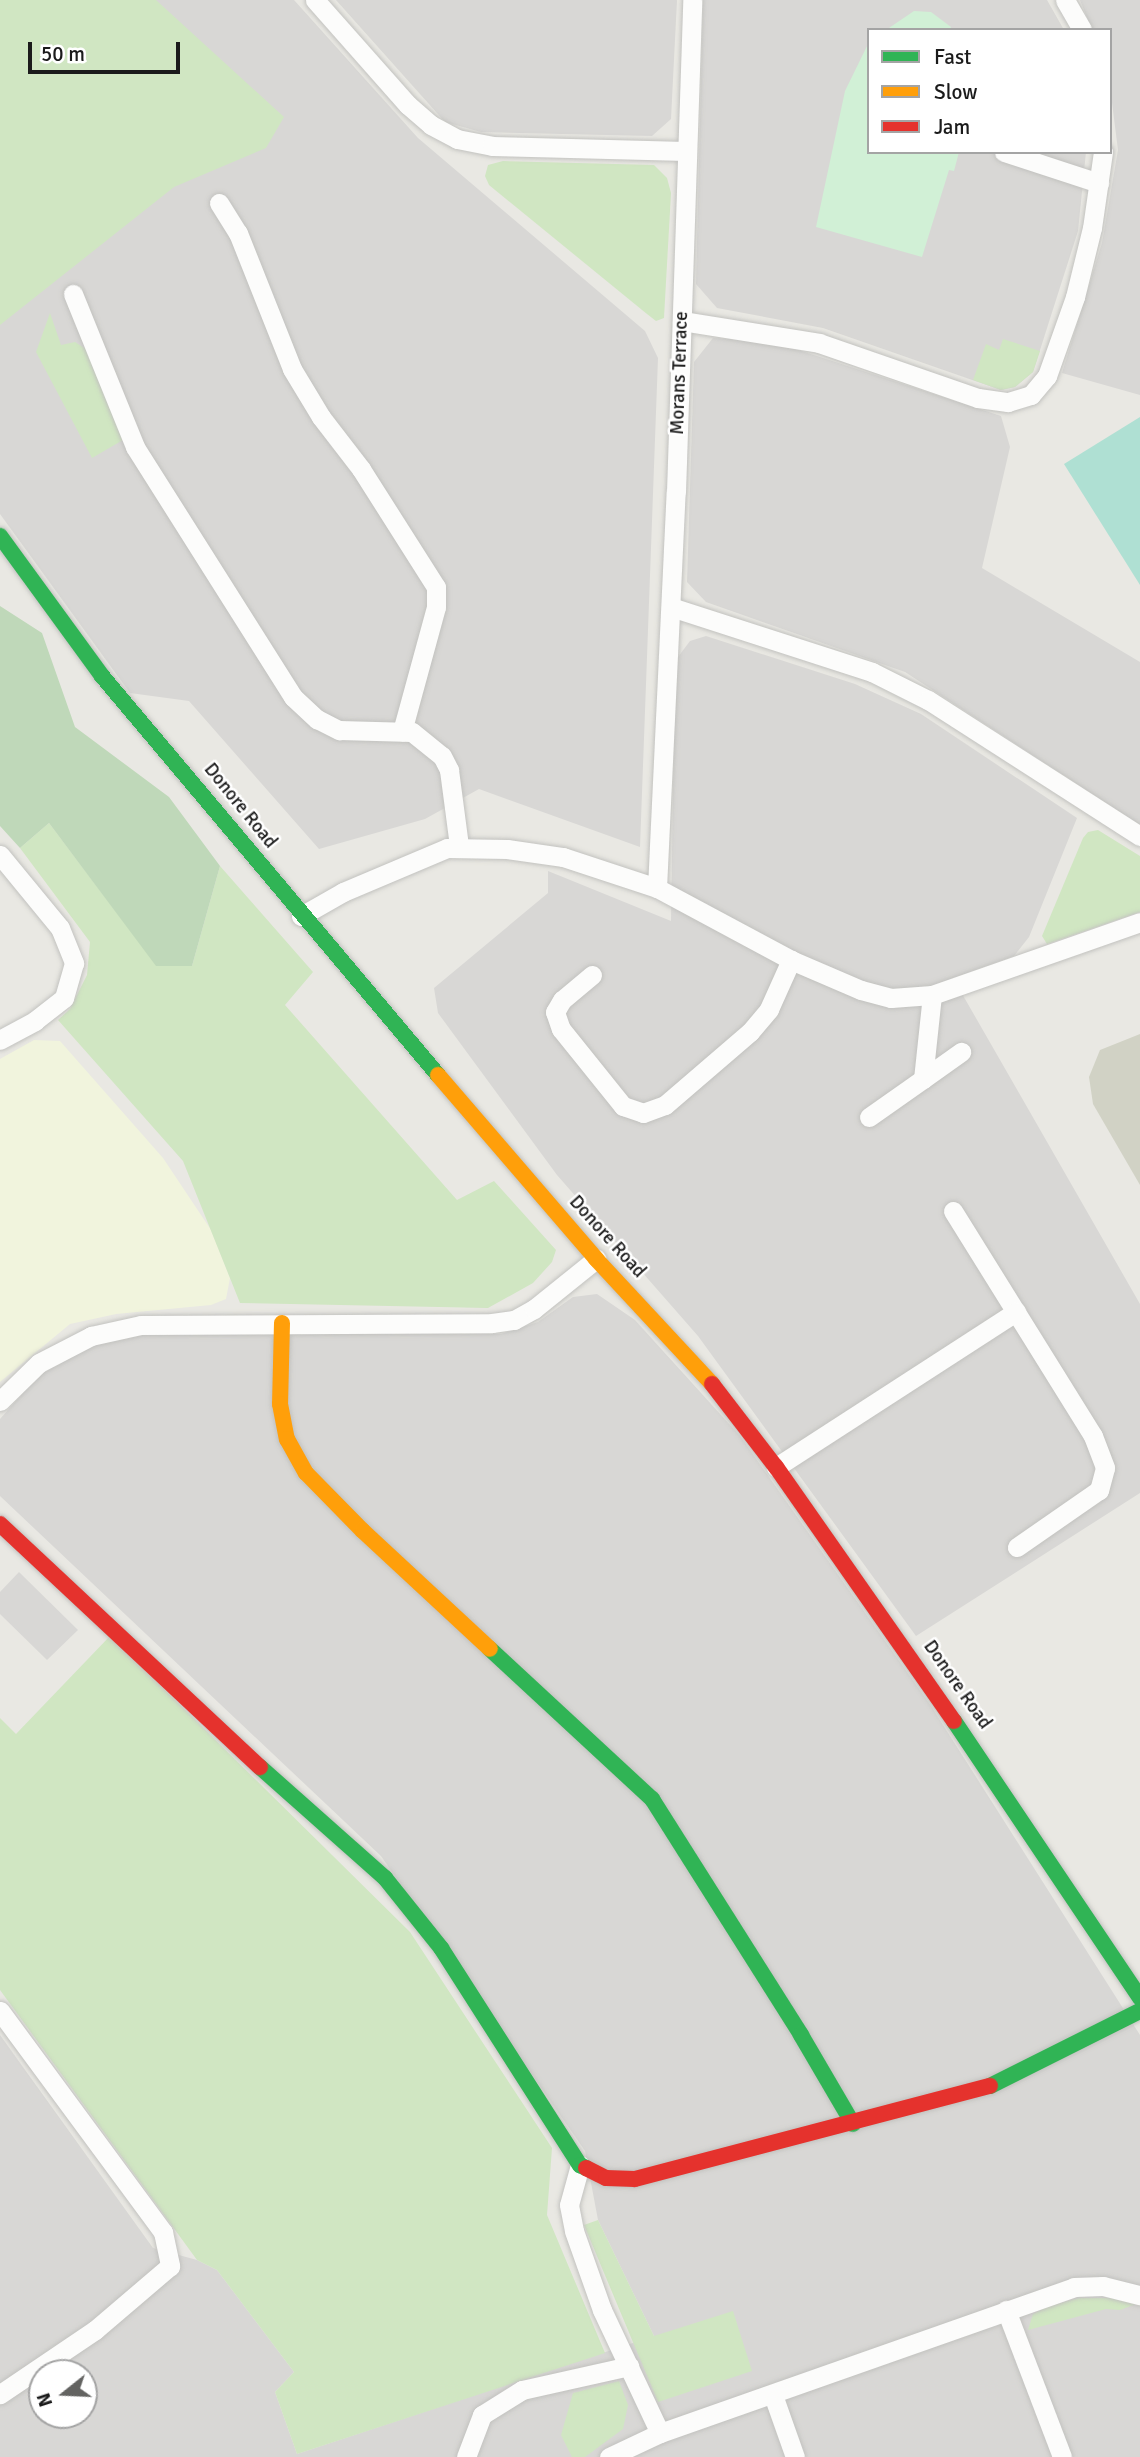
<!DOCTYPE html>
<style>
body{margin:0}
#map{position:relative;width:1140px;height:2457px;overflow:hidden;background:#e9e8e3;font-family:Signika,sans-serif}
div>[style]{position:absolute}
.residential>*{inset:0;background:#d8d7d5}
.education>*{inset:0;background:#f1f4dd}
.construction>*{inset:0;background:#d1d2c5}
.grass>*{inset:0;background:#d0e6c2}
.forest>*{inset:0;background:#bfd8b9}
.park>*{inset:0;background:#d1f0d6}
.pitch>*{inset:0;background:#afe0d3}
.roads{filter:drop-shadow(0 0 2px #c2c2bf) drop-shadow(0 0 2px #c2c2bf)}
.street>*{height:19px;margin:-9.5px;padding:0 9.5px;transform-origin:9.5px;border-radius:9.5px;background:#fcfcfb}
.fast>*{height:16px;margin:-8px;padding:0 8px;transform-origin:8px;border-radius:8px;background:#30b455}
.slow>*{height:16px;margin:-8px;padding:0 8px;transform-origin:8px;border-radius:8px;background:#ff9f0a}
.jam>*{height:16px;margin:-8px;padding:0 8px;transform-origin:8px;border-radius:8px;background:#e5322d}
span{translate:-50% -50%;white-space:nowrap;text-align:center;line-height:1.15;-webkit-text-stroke:5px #fff;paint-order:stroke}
.street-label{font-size:19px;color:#1b1b1b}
.legend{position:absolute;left:867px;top:28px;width:245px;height:126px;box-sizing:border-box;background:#fff;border:2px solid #a4a4a4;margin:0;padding:9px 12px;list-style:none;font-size:21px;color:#1b1b1b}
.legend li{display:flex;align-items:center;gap:14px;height:35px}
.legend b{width:35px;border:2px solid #a4a4a4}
.north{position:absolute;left:28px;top:2359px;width:70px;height:70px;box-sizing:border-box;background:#fff;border:2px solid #a4a4a4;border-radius:50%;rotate:252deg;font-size:19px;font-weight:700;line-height:28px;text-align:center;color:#1b1b1b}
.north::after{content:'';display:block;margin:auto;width:24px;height:32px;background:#636361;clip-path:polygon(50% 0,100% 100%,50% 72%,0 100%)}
.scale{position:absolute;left:28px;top:42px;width:152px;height:32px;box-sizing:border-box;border:4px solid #1b1b1b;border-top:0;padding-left:9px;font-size:21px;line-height:24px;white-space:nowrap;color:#1b1b1b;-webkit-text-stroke:5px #fff;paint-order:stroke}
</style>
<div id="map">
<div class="residential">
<div style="clip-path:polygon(0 0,294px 0,418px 138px,645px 331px,658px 358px,640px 847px,479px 789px,425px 819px,319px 849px,189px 701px,130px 693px,0 514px)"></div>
<div style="clip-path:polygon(336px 0,677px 0,671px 119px,652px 136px,481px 132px,445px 122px)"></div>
<div style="clip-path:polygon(703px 0,1047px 0,1064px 30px,869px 30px,869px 152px,1086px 152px,1078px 231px,1033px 372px,1015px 387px,1001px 390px,823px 328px,717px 308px,696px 284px)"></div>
<div style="clip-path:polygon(1080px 0,1140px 0,1140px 395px,1062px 373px,1102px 243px,1118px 150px,1110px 87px,1110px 30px,1092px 30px)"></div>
<div style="clip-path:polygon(713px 338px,774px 342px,1001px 416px,1010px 447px,982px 568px,1140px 662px,1140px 825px,905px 672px,706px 602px,687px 582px,694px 362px)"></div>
<div style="clip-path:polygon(706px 636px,855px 684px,921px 714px,1077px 818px,1029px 937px,1014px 956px,953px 978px,1140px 1304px,1140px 1493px,916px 1636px,698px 1336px,557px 1175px,438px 1013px,434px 988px,548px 893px,548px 871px,671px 921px,675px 661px,690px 641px)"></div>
<div style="clip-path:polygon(evenodd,597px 1294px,635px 1320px,740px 1436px,931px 1706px,1140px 2035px,1140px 2457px,0 2457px,0 2035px,153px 2248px,197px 2260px,217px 2270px,294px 2372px,275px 2392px,297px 2454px,654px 2336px,598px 2220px,585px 2151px,381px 1856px,0 1496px,0 1419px,38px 1376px,97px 1343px,157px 1331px,501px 1334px,538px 1322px,573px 1297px,597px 1294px,42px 2373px,84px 2373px,84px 2415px,42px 2415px,42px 2373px)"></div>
<div style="clip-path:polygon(19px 1572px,78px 1630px,47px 1660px,0 1614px,0 1592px)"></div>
</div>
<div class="education">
<div style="clip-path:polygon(34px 1040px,60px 1041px,163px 1158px,211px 1230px,230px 1278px,226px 1299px,211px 1305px,116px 1314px,70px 1324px,0 1382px,0 1059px)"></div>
</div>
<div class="construction">
<div style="clip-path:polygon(1140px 1034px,1140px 1185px,1093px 1104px,1089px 1077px,1100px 1050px)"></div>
</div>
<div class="grass">
<div style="clip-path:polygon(0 0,156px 0,284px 117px,266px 148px,174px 187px,0 325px)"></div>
<div style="clip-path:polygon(503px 161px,654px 165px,667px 178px,671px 193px,664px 318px,656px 321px,647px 314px,489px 185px,485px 176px,488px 165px)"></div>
<div style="clip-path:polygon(50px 313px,61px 345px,75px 342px,86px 349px,123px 440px,92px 458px,36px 352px)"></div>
<div style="clip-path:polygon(1003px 339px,1040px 351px,1033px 372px,1015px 387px,1001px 390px,973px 380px,986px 344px,999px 350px)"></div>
<div style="clip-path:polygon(49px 823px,157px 966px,192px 966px,220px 866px,313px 972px,285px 1005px,457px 1200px,494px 1181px,556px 1250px,552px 1262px,533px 1283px,488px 1308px,240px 1303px,183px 1161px,58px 1020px,70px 1009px,87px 975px,90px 942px,20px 848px)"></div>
<div style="clip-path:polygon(1098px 830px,1140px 856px,1140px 912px,1047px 944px,1042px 936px,1083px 838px,1088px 832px)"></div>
<div style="clip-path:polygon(110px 1636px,410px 1932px,552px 2148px,547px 2215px,605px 2353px,297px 2454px,275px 2392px,294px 2372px,217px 2270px,197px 2260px,0 1990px,0 1718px,16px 1734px)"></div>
<div style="clip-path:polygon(598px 2220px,654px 2336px,733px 2311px,752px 2371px,658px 2402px,584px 2225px)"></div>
<div style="clip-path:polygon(1079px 2298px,1112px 2298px,1136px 2304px,1120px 2310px,1106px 2309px,1028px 2330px,1033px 2314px,1049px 2306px)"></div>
<div style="clip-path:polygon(619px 2381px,628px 2405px,623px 2429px,585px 2457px,572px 2457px,561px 2435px,573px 2393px)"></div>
</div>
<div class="forest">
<div style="clip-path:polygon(0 606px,42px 633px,75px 727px,169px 797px,220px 866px,192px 966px,156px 966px,49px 823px,20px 848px,0 826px)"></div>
</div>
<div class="park">
<div style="clip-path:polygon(914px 11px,931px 12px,951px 27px,950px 30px,886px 30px)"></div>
<div style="clip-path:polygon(869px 42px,869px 152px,959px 152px,954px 171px,949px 170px,922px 257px,816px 227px,845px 91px)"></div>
</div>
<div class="pitch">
<div style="clip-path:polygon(1140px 417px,1140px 585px,1064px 464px)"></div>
</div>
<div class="roads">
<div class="street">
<div style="left:315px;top:0;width:140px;rotate:48.5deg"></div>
<div style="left:408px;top:105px;width:30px;rotate:41deg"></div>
<div style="left:431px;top:125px;width:30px;rotate:28deg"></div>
<div style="left:457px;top:139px;width:36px;rotate:11deg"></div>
<div style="left:492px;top:146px;width:194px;rotate:1.5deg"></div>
<div style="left:1065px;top:0;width:34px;rotate:60deg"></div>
<div style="left:1004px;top:152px;width:100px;rotate:18.1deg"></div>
<div style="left:219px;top:203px;width:36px;rotate:58deg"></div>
<div style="left:238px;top:233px;width:146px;rotate:68.3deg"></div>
<div style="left:292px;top:369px;width:56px;rotate:58.9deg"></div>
<div style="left:321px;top:417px;width:66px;rotate:52.4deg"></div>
<div style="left:361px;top:469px;width:140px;rotate:57.6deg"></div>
<div style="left:436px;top:587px;width:20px;rotate:90deg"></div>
<div style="left:436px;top:607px;width:129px;rotate:105.3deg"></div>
<div style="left:73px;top:294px;width:165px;rotate:67.9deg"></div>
<div style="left:135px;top:447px;width:296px;rotate:57.7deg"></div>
<div style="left:293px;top:697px;width:33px;rotate:43deg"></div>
<div style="left:317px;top:719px;width:25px;rotate:27deg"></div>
<div style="left:339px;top:730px;width:73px;rotate:1.6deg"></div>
<div style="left:412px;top:732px;width:38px;rotate:39deg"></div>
<div style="left:442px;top:756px;width:16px;rotate:63deg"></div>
<div style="left:449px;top:770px;width:77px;rotate:82.5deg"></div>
<div style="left:682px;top:321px;width:139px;rotate:9.1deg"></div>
<div style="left:819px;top:343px;width:168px;rotate:19.1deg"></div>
<div style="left:978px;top:398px;width:30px;rotate:8deg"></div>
<div style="left:1008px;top:402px;width:24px;rotate:-17deg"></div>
<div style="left:1031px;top:395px;width:25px;rotate:-50deg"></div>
<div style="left:1047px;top:376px;width:84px;rotate:-70.5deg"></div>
<div style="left:1075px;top:297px;width:71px;rotate:-76.2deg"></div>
<div style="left:1092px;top:228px;width:77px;rotate:-81.8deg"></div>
<div style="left:671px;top:607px;width:211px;rotate:17.9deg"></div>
<div style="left:872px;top:672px;width:63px;rotate:26.6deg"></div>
<div style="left:928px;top:700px;width:252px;rotate:32.7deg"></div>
<div style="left:0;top:855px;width:94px;rotate:50.6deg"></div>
<div style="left:60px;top:928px;width:38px;rotate:68deg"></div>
<div style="left:74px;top:963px;width:36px;rotate:106deg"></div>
<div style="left:64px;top:998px;width:37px;rotate:142deg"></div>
<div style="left:35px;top:1021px;width:40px;rotate:152deg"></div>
<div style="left:657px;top:888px;width:396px;rotate:-87.3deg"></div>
<div style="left:676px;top:492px;width:492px;rotate:-88.1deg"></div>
<div style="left:301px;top:916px;width:48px;rotate:-29.7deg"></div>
<div style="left:343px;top:892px;width:113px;rotate:-22.9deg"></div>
<div style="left:447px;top:848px;width:60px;rotate:1deg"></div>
<div style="left:507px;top:849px;width:57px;rotate:8.1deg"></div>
<div style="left:563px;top:857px;width:99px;rotate:18.3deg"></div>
<div style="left:657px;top:888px;width:152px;rotate:28.2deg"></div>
<div style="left:791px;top:960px;width:76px;rotate:23.2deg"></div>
<div style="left:861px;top:990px;width:31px;rotate:15deg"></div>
<div style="left:891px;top:998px;width:41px;rotate:-4.2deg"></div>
<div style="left:932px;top:995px;width:220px;rotate:-19.3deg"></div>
<div style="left:592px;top:975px;width:39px;rotate:140deg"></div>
<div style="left:562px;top:1000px;width:14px;rotate:120deg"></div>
<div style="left:555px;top:1012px;width:18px;rotate:71deg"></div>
<div style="left:561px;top:1029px;width:99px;rotate:51.2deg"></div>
<div style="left:623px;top:1106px;width:21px;rotate:19deg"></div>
<div style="left:643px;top:1113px;width:23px;rotate:-20deg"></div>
<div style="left:665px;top:1105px;width:112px;rotate:-40.7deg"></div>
<div style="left:750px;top:1032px;width:30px;rotate:-50deg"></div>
<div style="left:769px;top:1009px;width:54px;rotate:-65.8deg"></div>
<div style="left:923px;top:1079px;width:47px;rotate:-35.4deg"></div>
<div style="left:869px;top:1117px;width:66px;rotate:-35.1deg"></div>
<div style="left:923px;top:1079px;width:84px;rotate:-83.9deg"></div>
<div style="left:953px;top:1211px;width:265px;rotate:58.1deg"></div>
<div style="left:1093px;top:1436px;width:34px;rotate:69deg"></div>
<div style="left:1105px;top:1468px;width:23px;rotate:105deg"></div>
<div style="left:1099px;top:1490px;width:100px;rotate:145.2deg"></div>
<div style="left:0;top:1401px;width:54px;rotate:-44.3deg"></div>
<div style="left:39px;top:1363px;width:59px;rotate:-27.4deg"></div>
<div style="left:91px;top:1336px;width:51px;rotate:-12.4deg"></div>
<div style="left:141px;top:1325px;width:351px;rotate:-0.3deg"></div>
<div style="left:492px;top:1323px;width:22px;rotate:-8deg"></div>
<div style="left:514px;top:1320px;width:23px;rotate:-29deg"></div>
<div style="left:534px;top:1309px;width:80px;rotate:-38.9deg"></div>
<div style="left:776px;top:1467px;width:286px;rotate:-32.9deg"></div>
<div style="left:0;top:2011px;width:275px;rotate:53.6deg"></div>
<div style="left:163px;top:2232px;width:35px;rotate:78deg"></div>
<div style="left:170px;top:2266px;width:99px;rotate:139.5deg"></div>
<div style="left:95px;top:2330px;width:115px;rotate:146deg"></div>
<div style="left:580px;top:2165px;width:41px;rotate:105.4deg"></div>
<div style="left:569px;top:2205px;width:26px;rotate:79deg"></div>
<div style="left:574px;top:2231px;width:84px;rotate:70.5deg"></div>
<div style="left:602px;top:2310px;width:136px;rotate:64.8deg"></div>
<div style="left:1006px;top:2310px;width:157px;rotate:69.1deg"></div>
<div style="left:773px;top:2395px;width:66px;rotate:70.5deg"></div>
<div style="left:466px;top:2457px;width:45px;rotate:-69.1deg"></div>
<div style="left:482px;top:2415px;width:47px;rotate:-32deg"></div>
<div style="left:522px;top:2390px;width:110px;rotate:-12.6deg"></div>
<div style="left:609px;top:2457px;width:56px;rotate:-25.2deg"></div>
<div style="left:660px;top:2433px;width:439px;rotate:-19.4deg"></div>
<div style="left:1074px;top:2287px;width:29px;rotate:-2deg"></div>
<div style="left:1103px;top:2286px;width:38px;rotate:14deg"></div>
</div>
<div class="fast">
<div style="left:0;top:536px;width:173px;rotate:53.9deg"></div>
<div style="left:102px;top:676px;width:522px;rotate:49.9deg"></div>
<div style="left:490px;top:1649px;width:221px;rotate:42.8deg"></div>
<div style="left:652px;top:1799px;width:279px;rotate:57.7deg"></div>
<div style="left:801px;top:2035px;width:103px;rotate:59.7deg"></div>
<div style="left:954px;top:1721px;width:334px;rotate:56.1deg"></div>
<div style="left:260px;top:1767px;width:167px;rotate:41.6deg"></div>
<div style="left:385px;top:1878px;width:90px;rotate:51.3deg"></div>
<div style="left:441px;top:1948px;width:258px;rotate:57.4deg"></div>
<div style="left:580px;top:2165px;width:7px;rotate:27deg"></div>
<div style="left:990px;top:2086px;width:168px;rotate:-26.6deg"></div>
</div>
<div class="slow">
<div style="left:438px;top:1075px;width:243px;rotate:49.3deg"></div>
<div style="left:596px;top:1259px;width:171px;rotate:47.1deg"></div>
<div style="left:282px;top:1323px;width:81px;rotate:91.4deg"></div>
<div style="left:280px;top:1404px;width:36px;rotate:79deg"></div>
<div style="left:287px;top:1439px;width:39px;rotate:61deg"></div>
<div style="left:306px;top:1473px;width:81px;rotate:45.5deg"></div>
<div style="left:363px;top:1531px;width:173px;rotate:42.9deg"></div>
</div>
<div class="jam">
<div style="left:712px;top:1384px;width:105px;rotate:52.4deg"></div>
<div style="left:776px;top:1467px;width:310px;rotate:55deg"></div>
<div style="left:0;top:1524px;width:356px;rotate:43.1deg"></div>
<div style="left:586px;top:2168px;width:22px;rotate:27deg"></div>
<div style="left:606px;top:2178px;width:29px;rotate:2deg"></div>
<div style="left:635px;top:2179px;width:367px;rotate:-14.7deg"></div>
</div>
</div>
<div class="street-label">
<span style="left:680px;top:373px;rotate:-88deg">Morans Terrace</span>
<span style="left:240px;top:806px;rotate:51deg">Donore Road</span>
<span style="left:607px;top:1237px;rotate:48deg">Donore Road</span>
<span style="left:957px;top:1685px;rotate:55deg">Donore Road</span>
</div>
<ul class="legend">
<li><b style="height:9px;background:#30b455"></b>Fast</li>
<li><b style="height:9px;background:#ff9f0a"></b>Slow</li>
<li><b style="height:9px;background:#e5322d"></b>Jam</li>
</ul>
<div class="north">N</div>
<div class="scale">50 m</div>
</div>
